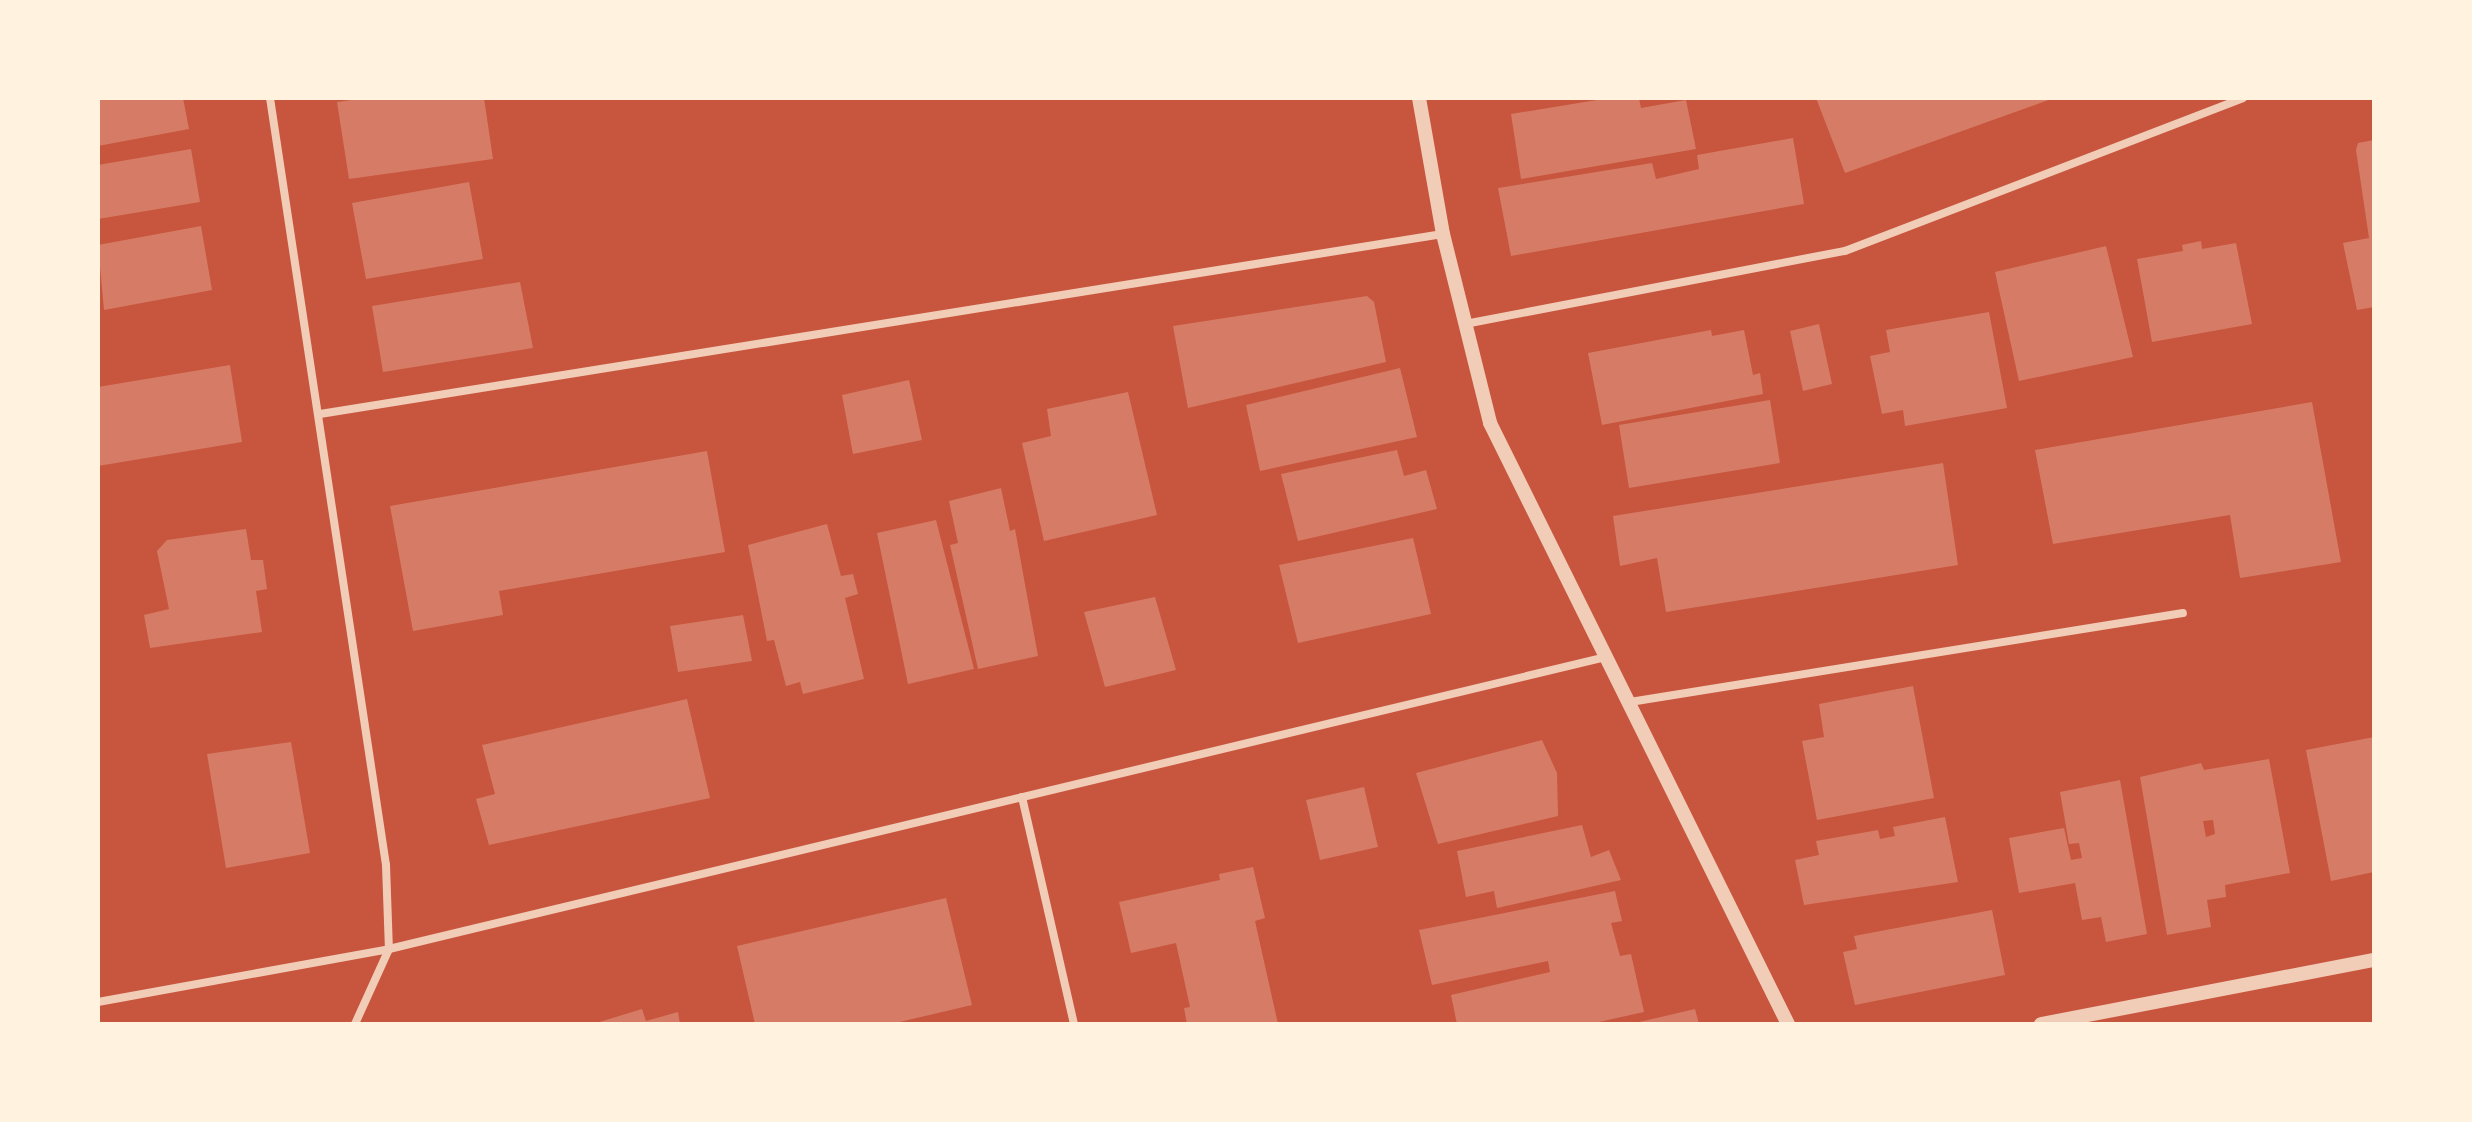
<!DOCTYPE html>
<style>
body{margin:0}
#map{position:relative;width:2472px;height:1122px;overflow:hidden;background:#c8553d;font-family:Helvetica,sans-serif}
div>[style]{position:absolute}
.building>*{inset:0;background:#d67c66}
.minor>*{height:8px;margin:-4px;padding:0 4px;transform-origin:4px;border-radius:4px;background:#f1ccb7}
.tertiary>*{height:14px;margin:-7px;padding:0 7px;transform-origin:7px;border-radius:7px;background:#f1ccb7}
span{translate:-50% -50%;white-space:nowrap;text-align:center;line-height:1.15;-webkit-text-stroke:6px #fff3e0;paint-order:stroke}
.frame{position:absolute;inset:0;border:100px solid #fff3e0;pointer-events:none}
</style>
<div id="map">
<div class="building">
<div style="clip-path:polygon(98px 98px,183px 98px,189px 129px,98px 146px)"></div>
<div style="clip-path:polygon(366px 98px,484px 98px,493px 159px,349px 179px,337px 102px)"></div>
<div style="clip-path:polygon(1609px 98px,1639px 98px,1641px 108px,1686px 100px,1696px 149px,1521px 179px,1511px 114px)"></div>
<div style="clip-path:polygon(1816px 98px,2054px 98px,1845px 173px)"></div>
<div style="clip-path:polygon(1793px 138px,1804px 204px,1511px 256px,1498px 188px,1652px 163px,1656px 179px,1699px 169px,1697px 155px)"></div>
<div style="clip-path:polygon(2374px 140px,2374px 307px,2357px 310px,2343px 243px,2369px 238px,2356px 150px,2358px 143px)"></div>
<div style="clip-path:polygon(191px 149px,200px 202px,98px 219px,98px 165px)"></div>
<div style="clip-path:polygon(469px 182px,483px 259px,366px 279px,352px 203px)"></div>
<div style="clip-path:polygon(201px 226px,212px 290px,104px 310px,98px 245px)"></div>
<div style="clip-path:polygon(2201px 241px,2202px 249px,2236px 243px,2252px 324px,2152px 342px,2137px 259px,2183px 251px,2182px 245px)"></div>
<div style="clip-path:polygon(2106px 246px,2133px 357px,2019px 381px,1995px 272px)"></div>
<div style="clip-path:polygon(520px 282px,533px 348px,383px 372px,372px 306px)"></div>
<div style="clip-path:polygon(1367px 296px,1374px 302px,1386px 362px,1188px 408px,1173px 326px)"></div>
<div style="clip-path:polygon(1989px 312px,2007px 408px,1905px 426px,1903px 410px,1882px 414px,1870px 356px,1890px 352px,1886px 330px)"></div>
<div style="clip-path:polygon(1819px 324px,1832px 384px,1803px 391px,1790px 331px)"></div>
<div style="clip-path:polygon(1711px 330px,1712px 336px,1744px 330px,1753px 375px,1760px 373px,1763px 394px,1602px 425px,1588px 353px)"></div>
<div style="clip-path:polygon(230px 365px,242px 442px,98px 466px,98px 387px)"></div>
<div style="clip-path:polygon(1400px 368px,1417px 437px,1260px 471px,1246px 405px)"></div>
<div style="clip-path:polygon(909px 380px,922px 440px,853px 454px,842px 395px)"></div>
<div style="clip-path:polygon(1128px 392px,1157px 515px,1044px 541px,1022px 443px,1051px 436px,1047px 409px)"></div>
<div style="clip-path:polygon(1770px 400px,1780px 463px,1629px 488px,1619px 425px)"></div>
<div style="clip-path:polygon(2312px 402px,2341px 562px,2240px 578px,2230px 515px,2053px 544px,2035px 450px)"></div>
<div style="clip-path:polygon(1397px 450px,1404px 476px,1426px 470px,1437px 509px,1298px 541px,1281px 474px)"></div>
<div style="clip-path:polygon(707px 451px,725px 552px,499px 591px,503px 615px,413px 631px,390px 506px)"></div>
<div style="clip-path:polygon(1943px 463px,1958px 565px,1666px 612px,1657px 558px,1620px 566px,1613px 516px)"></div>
<div style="clip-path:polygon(1001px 488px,1010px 531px,1015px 529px,1038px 656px,978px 669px,950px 545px,958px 543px,949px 501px)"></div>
<div style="clip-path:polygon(936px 520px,974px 669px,908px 684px,877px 533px)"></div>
<div style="clip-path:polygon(827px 524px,841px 576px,853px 574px,858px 594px,845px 598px,864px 679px,803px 694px,800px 682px,786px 686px,774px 640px,767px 641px,748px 545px)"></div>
<div style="clip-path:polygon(246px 529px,251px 560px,263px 560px,267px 589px,256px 591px,262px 632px,150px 648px,144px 615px,169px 609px,157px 551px,167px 540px)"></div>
<div style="clip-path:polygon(1413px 538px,1431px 614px,1298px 643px,1279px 565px)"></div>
<div style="clip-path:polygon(1155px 597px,1176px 670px,1105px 687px,1084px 612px)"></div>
<div style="clip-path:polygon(743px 615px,752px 661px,678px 672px,670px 626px)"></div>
<div style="clip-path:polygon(1913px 686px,1934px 798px,1817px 820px,1802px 741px,1824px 737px,1819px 704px)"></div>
<div style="clip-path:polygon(687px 699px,710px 798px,489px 845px,476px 799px,495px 794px,482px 745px)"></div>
<div style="clip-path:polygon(2374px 737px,2374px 872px,2331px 881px,2306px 750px)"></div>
<div style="clip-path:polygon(1542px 740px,1557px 773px,1558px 816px,1438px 844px,1416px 773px)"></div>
<div style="clip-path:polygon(291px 742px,310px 853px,226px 868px,207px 754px)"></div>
<div style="clip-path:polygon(evenodd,2269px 759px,2290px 873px,2225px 885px,2226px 897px,2207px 900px,2211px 927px,2167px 935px,2140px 777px,2201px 763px,2204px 770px,2269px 759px,2213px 820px,2215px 834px,2206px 837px,2203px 821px,2213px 820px)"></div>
<div style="clip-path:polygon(2120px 780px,2147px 934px,2106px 942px,2101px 917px,2082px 920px,2075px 883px,2019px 893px,2009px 838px,2064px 828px,2071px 860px,2082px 858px,2079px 843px,2069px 844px,2060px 792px)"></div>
<div style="clip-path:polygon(1364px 787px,1378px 847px,1320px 860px,1306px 800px)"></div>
<div style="clip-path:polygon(1945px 817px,1958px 882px,1804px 905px,1795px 860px,1819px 855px,1816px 841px,1878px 830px,1880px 839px,1895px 836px,1893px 827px)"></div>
<div style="clip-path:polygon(1582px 825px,1591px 857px,1609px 850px,1621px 880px,1497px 908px,1494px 891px,1466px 897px,1457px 851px)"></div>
<div style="clip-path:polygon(1253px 867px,1265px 918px,1255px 921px,1278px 1024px,1187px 1024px,1184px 1008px,1190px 1007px,1176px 943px,1131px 953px,1119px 902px,1220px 880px,1219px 874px)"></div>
<div style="clip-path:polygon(1615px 891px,1622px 921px,1611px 923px,1620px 956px,1631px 954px,1644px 1012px,1590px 1024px,1457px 1024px,1451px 995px,1550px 972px,1548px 961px,1432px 985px,1419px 930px)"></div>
<div style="clip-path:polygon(946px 898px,972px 1005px,891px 1024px,755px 1024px,737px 946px)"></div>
<div style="clip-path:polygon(1992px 910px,2005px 975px,1855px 1005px,1843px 952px,1857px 949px,1854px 936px)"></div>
<div style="clip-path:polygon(642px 1009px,646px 1021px,678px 1012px,680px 1024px,593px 1024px)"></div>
<div style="clip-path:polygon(1695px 1009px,1699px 1024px,1635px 1024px,1635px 1023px)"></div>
</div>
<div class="minor">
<div style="left:270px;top:98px;width:776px;rotate:81.4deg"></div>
<div style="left:386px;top:865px;width:84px;rotate:88deg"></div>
<div style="left:389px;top:949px;width:82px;rotate:114.4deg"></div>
<div style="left:1465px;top:324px;width:387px;rotate:-10.9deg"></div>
<div style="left:1845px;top:251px;width:426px;rotate:-21deg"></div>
<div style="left:320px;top:414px;width:1137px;rotate:-9.11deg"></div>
<div style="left:1630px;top:702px;width:560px;rotate:-9.14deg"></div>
<div style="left:1022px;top:797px;width:233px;rotate:77.1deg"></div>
<div style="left:98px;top:1002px;width:296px;rotate:-10.3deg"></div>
<div style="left:389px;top:949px;width:1252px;rotate:-13.49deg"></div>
</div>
<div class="tertiary">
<div style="left:1419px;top:98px;width:138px;rotate:80deg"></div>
<div style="left:1443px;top:234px;width:195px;rotate:76deg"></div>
<div style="left:1490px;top:423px;width:671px;rotate:63.63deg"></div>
<div style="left:2041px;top:1024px;width:339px;rotate:-10.9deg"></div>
</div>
<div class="frame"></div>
</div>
